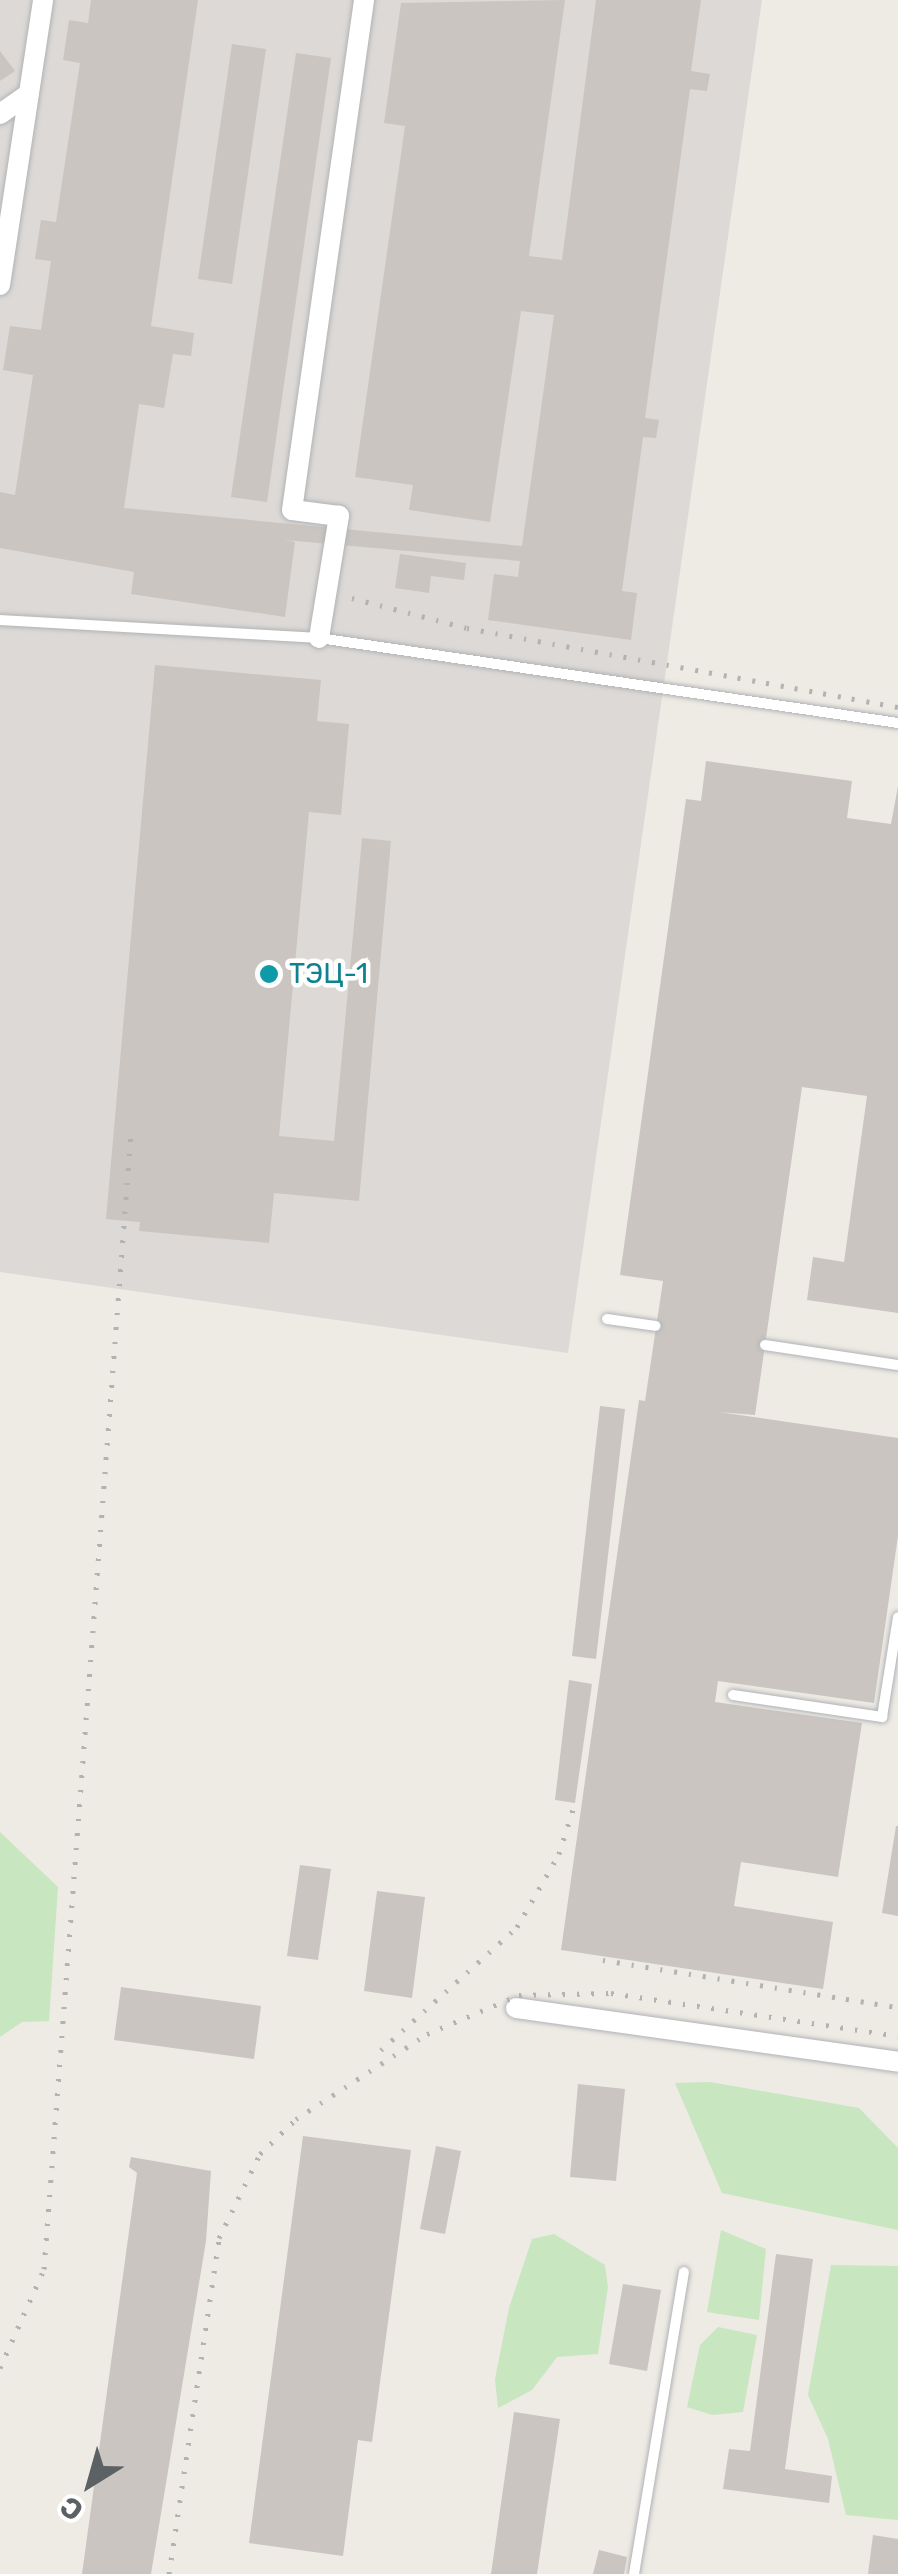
<!DOCTYPE html>
<meta charset="utf-8">
<style>
body{margin:0}
#map{position:relative;width:898px;height:2574px;overflow:hidden;background:#eeeae4;font-family:Rubik,sans-serif}
div>[style]{position:absolute}
.industrial>*{inset:0;background:#ddd9d6}
.green>*{inset:0;background:#c8e6c0}
.building>*{inset:0;background:#cac5c1}
.roads{filter:drop-shadow(0 0 2px #afb3b6) drop-shadow(0 0 2px #afb3b6)}
.service>*{height:10px;margin:-5px;padding:0 5px;transform-origin:5px;border-radius:5px;background:#fff}
.minor>*{height:20px;margin:-10px;padding:0 10px;transform-origin:10px;border-radius:10px;background:#fff}
.rail>*{height:5px;margin-top:-2.5px;transform-origin:0;background:repeating-linear-gradient(90deg,#b1b2b2 0 2.5px,transparent 0 14.5px)}
.dots>*{width:28px;height:28px;translate:-50% -50%;box-sizing:border-box;border:5px solid #fff;border-radius:50%}
span{translate:-50% -50%;white-space:nowrap;text-align:center;line-height:1.15;-webkit-text-stroke:9px #fff;paint-order:stroke}
.culture-label{font-size:28px;color:#0d838f}
.left{translate:0 -50%;text-align:left}
.north{position:absolute;left:40px;top:2434px;width:100px;height:100px;-webkit-text-stroke:8px #fff;paint-order:stroke;rotate:217deg;font-size:28px;font-weight:700;line-height:40px;text-align:center;color:#5c6164}
.north::after{content:'';display:block;margin:auto;width:35px;height:45px;background:#5c6164;clip-path:polygon(50% 0,100% 100%,50% 72%,0 100%)}
</style>
<div id="map">
<div class="industrial">
<div style="clip-path:polygon(0 0,762px 0,568px 1353px,0 1272px)"></div>
</div>
<div class="green">
<div style="clip-path:polygon(0 1832px,58px 1887px,49px 2021px,22px 2022px,0 2037px)"></div>
<div style="clip-path:polygon(710px 2082px,859px 2108px,898px 2148px,898px 2230px,722px 2193px,675px 2083px)"></div>
<div style="clip-path:polygon(721px 2230px,766px 2249px,759px 2320px,707px 2312px)"></div>
<div style="clip-path:polygon(554px 2234px,605px 2265px,608px 2287px,598px 2354px,557px 2357px,532px 2390px,498px 2408px,495px 2379px,509px 2308px,532px 2239px)"></div>
<div style="clip-path:polygon(831px 2265px,898px 2266px,898px 2520px,846px 2515px,828px 2439px,808px 2395px)"></div>
<div style="clip-path:polygon(718px 2327px,757px 2335px,743px 2412px,712px 2415px,687px 2407px,700px 2345px)"></div>
</div>
<div class="building">
<div style="clip-path:polygon(91px 0,198px 0,151px 326px,194px 333px,191px 356px,173px 354px,164px 408px,139px 404px,124px 508px,522px 546px,554px 315px,521px 311px,490px 522px,409px 510px,413px 485px,355px 477px,405px 126px,384px 123px,401px 3px,565px 0,529px 256px,562px 260px,596px 0,701px 0,691px 71px,710px 74px,707px 91px,690px 89px,645px 418px,659px 420px,656px 438px,643px 437px,622px 591px,637px 593px,631px 640px,488px 620px,494px 574px,518px 577px,520px 561px,284px 540px,295px 542px,285px 617px,131px 594px,134px 572px,0 548px,0 492px,15px 495px,33px 375px,3px 370px,10px 326px,41px 330px,51px 261px,35px 259px,41px 220px,56px 222px,80px 63px,63px 60px,69px 20px,88px 23px)"></div>
<div style="clip-path:polygon(232px 44px,266px 49px,232px 284px,198px 279px)"></div>
<div style="clip-path:polygon(0 51px,15px 71px,0 81px)"></div>
<div style="clip-path:polygon(296px 53px,331px 58px,267px 502px,231px 497px)"></div>
<div style="clip-path:polygon(400px 554px,466px 563px,464px 580px,431px 576px,429px 593px,395px 588px)"></div>
<div style="clip-path:polygon(155px 665px,321px 680px,317px 721px,349px 724px,341px 815px,309px 812px,279px 1136px,334px 1141px,362px 838px,391px 841px,359px 1201px,274px 1193px,269px 1243px,139px 1231px,140px 1222px,106px 1219px)"></div>
<div style="clip-path:polygon(706px 761px,852px 781px,847px 818px,891px 824px,898px 786px,898px 1313px,807px 1300px,813px 1257px,844px 1262px,867px 1096px,802px 1087px,755px 1415px,719px 1412px,898px 1438px,898px 1536px,874px 1703px,718px 1681px,715px 1702px,862px 1723px,838px 1877px,741px 1862px,734px 1906px,833px 1922px,823px 1989px,561px 1950px,639px 1400px,645px 1401px,663px 1281px,620px 1275px,686px 799px,701px 801px)"></div>
<div style="clip-path:polygon(600px 1406px,625px 1409px,596px 1659px,572px 1656px)"></div>
<div style="clip-path:polygon(569px 1680px,592px 1684px,575px 1803px,555px 1800px)"></div>
<div style="clip-path:polygon(896px 1826px,898px 1826px,898px 1916px,882px 1913px)"></div>
<div style="clip-path:polygon(300px 1865px,331px 1869px,318px 1960px,287px 1956px)"></div>
<div style="clip-path:polygon(377px 1891px,425px 1897px,412px 1998px,364px 1991px)"></div>
<div style="clip-path:polygon(121px 1987px,261px 2006px,254px 2059px,114px 2040px)"></div>
<div style="clip-path:polygon(578px 2084px,625px 2089px,616px 2181px,570px 2177px)"></div>
<div style="clip-path:polygon(303px 2136px,411px 2150px,372px 2442px,358px 2440px,343px 2556px,249px 2543px)"></div>
<div style="clip-path:polygon(436px 2146px,461px 2151px,445px 2234px,420px 2229px)"></div>
<div style="clip-path:polygon(131px 2157px,211px 2171px,206px 2241px,151px 2574px,82px 2574px,137px 2173px,129px 2167px)"></div>
<div style="clip-path:polygon(776px 2254px,813px 2259px,785px 2469px,832px 2476px,829px 2503px,723px 2489px,729px 2449px,750px 2451px)"></div>
<div style="clip-path:polygon(623px 2284px,661px 2290px,647px 2371px,609px 2364px)"></div>
<div style="clip-path:polygon(514px 2412px,560px 2419px,537px 2574px,491px 2574px)"></div>
<div style="clip-path:polygon(873px 2535px,898px 2539px,898px 2574px,868px 2574px)"></div>
<div style="clip-path:polygon(599px 2550px,627px 2557px,624px 2574px,593px 2574px)"></div>
</div>
<div class="roads">
<div class="service">
<div style="left:0;top:620px;width:320px;rotate:3.2deg"></div>
<div style="left:319px;top:638px;width:585px;rotate:8.35deg"></div>
<div style="left:607px;top:1319px;width:49px;rotate:8.1deg"></div>
<div style="left:765px;top:1345px;width:134px;rotate:8.6deg"></div>
<div style="left:733px;top:1695px;width:151px;rotate:8.4deg"></div>
<div style="left:882px;top:1717px;width:101px;rotate:-80.9deg"></div>
<div style="left:634px;top:2574px;width:306px;rotate:-80.6deg"></div>
</div>
<div class="minor">
<div style="left:0;top:114px;width:35px;rotate:-35deg"></div>
<div style="left:0;top:285px;width:288px;rotate:-81.4deg"></div>
<div style="left:319px;top:638px;width:124px;rotate:-80.7deg"></div>
<div style="left:339px;top:516px;width:47px;rotate:-172.7deg"></div>
<div style="left:292px;top:510px;width:515px;rotate:-81.96deg"></div>
<div style="left:516px;top:2008px;width:386px;rotate:8deg"></div>
</div>
</div>
<div class="rail">
<div style="left:352px;top:598px;width:119px;rotate:14.6deg"></div>
<div style="left:467px;top:628px;width:438px;rotate:10.4deg"></div>
<div style="left:603px;top:1960px;width:299px;rotate:9.1deg"></div>
<div style="left:381px;top:2050px;width:183px;rotate:-42.1deg"></div>
<div style="left:517px;top:1927px;width:84px;rotate:-60.1deg"></div>
<div style="left:559px;top:1854px;width:53px;rotate:-72.6deg"></div>
<div style="left:0;top:2368px;width:108px;rotate:-66deg"></div>
<div style="left:44px;top:2269px;width:1139px;rotate:-85.62deg"></div>
<div style="left:169px;top:2574px;width:340px;rotate:-81.5deg"></div>
<div style="left:219px;top:2238px;width:93px;rotate:-64deg"></div>
<div style="left:260px;top:2154px;width:50px;rotate:-44.2deg"></div>
<div style="left:296px;top:2119px;width:156px;rotate:-33deg"></div>
<div style="left:427px;top:2034px;width:100px;rotate:-23deg"></div>
<div style="left:519px;top:1995px;width:92px;rotate:-1.2deg"></div>
<div style="left:611px;top:1993px;width:290px;rotate:8.5deg"></div>
</div>
<div class="dots">
<div style="left:269px;top:974px;background:#0f9aa8"></div>
</div>
<div class="culture-label">
<span class="left" style="left:289px;top:974px">ТЭЦ-1</span>
</div>
<div class="north">С</div>
</div>
